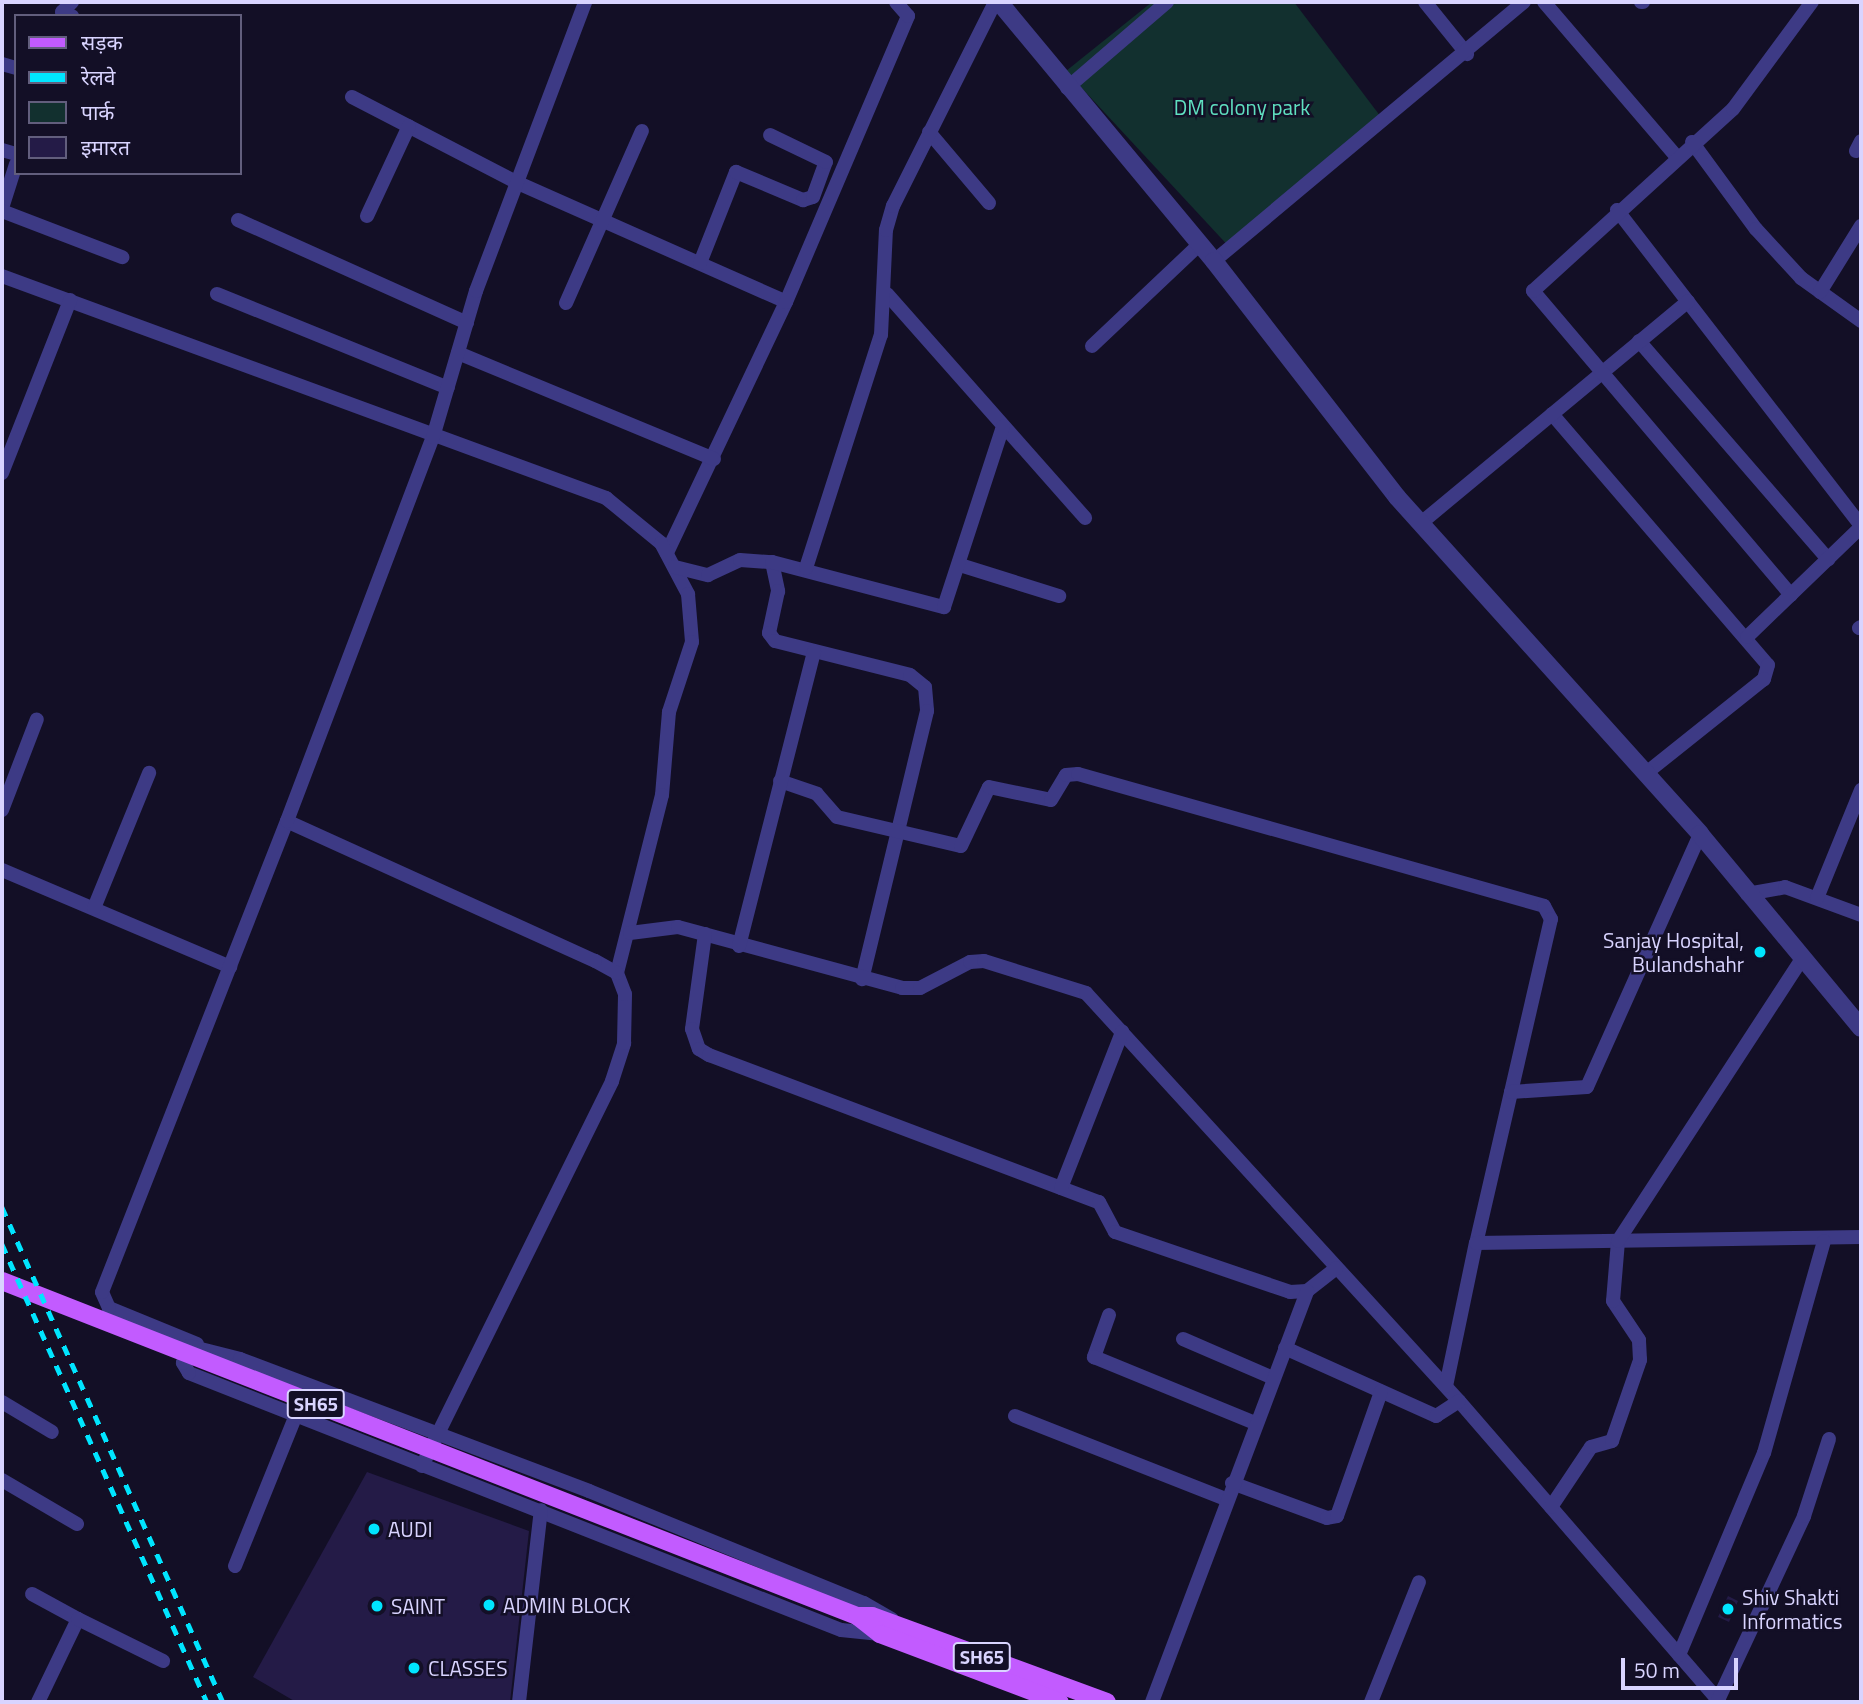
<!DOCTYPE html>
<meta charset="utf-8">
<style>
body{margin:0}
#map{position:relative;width:1863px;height:1704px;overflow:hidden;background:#130f26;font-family:"Titillium Web","Noto Sans Devanagari",sans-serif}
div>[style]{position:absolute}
.green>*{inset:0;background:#12302f}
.building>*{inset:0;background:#241b47}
.minor>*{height:14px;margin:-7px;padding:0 7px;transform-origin:7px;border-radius:7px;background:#3d3a85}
.tertiary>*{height:18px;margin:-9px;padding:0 9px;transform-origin:9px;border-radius:9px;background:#3d3a85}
.primary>*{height:18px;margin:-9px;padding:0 9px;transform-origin:9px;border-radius:9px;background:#c25bff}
.rail>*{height:4.5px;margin-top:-2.25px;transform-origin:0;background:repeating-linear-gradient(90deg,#00e5ff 0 10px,transparent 0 19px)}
.dots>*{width:19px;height:19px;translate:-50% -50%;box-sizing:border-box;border:4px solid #130f26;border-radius:50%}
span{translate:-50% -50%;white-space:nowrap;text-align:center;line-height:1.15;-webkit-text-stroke:5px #130f26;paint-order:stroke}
.shield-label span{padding:2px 5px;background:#130f26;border:2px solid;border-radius:5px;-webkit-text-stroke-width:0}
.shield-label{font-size:19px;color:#d9d4ff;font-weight:700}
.park-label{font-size:21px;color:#5fe0c0}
.poi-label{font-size:21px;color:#d9d4ff}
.right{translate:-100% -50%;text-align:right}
.left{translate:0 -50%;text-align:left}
.frame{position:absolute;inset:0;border:4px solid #d9d4ff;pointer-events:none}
.legend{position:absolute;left:14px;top:14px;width:228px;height:161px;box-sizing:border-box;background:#130f26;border:2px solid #625e7d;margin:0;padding:9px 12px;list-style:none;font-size:21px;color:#d9d4ff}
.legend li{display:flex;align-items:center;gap:14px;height:35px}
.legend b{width:35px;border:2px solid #625e7d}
.scale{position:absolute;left:1621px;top:1658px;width:117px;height:32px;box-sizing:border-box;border:4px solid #d9d4ff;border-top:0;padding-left:9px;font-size:21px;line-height:24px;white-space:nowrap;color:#d9d4ff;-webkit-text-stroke:5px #130f26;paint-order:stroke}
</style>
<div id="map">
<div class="green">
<div style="clip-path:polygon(1152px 2px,1294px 2px,1387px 125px,1233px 251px,1066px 71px)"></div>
</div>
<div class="building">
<div style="clip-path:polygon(367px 1472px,529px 1531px,510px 1702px,296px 1702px,253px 1677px)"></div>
<div style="clip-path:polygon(1728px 1596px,1738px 1601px,1729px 1622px,1718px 1617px)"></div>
</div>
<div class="minor">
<div style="left:72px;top:2px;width:14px;rotate:135deg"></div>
<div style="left:62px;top:12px;width:11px;rotate:22deg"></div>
<div style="left:1425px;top:2px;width:67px;rotate:51.1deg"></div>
<div style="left:1544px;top:2px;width:203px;rotate:49.4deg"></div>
<div style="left:1641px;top:2px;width:2px"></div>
<div style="left:2px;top:64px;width:15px;rotate:16deg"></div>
<div style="left:1067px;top:88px;width:132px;rotate:-40.7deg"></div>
<div style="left:352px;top:97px;width:187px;rotate:27.4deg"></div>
<div style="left:518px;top:183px;width:293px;rotate:23.9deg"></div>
<div style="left:786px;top:302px;width:278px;rotate:115.4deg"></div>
<div style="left:929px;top:132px;width:93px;rotate:49.8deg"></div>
<div style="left:1692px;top:142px;width:108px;rotate:53.7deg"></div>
<div style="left:1756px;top:229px;width:67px;rotate:47.4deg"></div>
<div style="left:1801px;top:278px;width:74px;rotate:35.6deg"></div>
<div style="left:2px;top:150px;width:15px;rotate:16deg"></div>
<div style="left:1856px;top:151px;width:11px;rotate:-63deg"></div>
<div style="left:2px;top:208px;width:46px;rotate:-72.3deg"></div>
<div style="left:1617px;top:210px;width:399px;rotate:52.3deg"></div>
<div style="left:2px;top:211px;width:129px;rotate:21deg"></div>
<div style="left:367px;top:216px;width:99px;rotate:-65deg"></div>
<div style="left:238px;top:220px;width:251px;rotate:24.2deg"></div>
<div style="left:1214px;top:261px;width:404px;rotate:-39.9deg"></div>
<div style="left:700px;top:263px;width:98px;rotate:-68.4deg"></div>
<div style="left:736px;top:172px;width:73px;rotate:22.7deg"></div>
<div style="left:803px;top:200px;width:10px;rotate:-17deg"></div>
<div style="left:813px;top:197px;width:37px;rotate:-70deg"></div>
<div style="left:826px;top:162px;width:62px;rotate:-154.3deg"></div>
<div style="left:2px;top:276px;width:644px;rotate:20.18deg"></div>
<div style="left:606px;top:498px;width:71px;rotate:39.3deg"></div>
<div style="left:661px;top:543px;width:58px;rotate:62.1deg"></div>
<div style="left:688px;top:594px;width:48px;rotate:85.2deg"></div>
<div style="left:692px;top:642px;width:74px;rotate:108.2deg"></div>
<div style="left:669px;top:712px;width:83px;rotate:94.8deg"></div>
<div style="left:662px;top:795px;width:184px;rotate:104.2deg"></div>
<div style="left:1820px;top:292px;width:78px;rotate:-58.2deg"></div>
<div style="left:217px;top:294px;width:249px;rotate:22.1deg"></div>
<div style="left:887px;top:294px;width:299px;rotate:48.5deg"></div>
<div style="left:786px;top:302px;width:311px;rotate:-66.9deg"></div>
<div style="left:908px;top:16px;width:18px;rotate:-131deg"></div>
<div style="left:566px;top:303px;width:188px;rotate:-66.2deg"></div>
<div style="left:1639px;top:341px;width:289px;rotate:49.1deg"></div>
<div style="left:1092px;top:346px;width:149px;rotate:-43.4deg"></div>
<div style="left:458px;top:353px;width:277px;rotate:22.5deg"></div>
<div style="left:1552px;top:414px;width:331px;rotate:49.3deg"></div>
<div style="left:1768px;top:665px;width:15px;rotate:106deg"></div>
<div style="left:1764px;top:679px;width:152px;rotate:141.4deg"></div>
<div style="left:2px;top:473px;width:186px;rotate:-68.5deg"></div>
<div style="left:1421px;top:523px;width:347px;rotate:-39.7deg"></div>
<div style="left:772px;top:562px;width:30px;rotate:78deg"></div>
<div style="left:778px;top:591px;width:43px;rotate:102.1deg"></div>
<div style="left:769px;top:633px;width:10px;rotate:53deg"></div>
<div style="left:775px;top:641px;width:139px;rotate:14.1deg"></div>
<div style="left:910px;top:675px;width:19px;rotate:39deg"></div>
<div style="left:925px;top:687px;width:24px;rotate:85deg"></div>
<div style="left:927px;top:711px;width:276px;rotate:103.6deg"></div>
<div style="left:960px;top:565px;width:104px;rotate:17.4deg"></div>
<div style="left:675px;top:567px;width:34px;rotate:14deg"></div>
<div style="left:708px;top:575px;width:35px;rotate:-25deg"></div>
<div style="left:740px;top:560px;width:32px;rotate:4deg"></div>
<div style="left:772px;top:562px;width:178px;rotate:14.7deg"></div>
<div style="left:944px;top:607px;width:190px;rotate:-71.9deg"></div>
<div style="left:806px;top:568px;width:245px;rotate:-72.2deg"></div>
<div style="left:881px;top:335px;width:105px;rotate:-87.3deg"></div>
<div style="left:886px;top:230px;width:25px;rotate:-74deg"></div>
<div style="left:893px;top:206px;width:228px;rotate:-63.4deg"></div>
<div style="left:1791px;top:595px;width:399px;rotate:-130.3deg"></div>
<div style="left:1533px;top:291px;width:270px;rotate:-42.3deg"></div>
<div style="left:1733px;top:109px;width:133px;rotate:-53.6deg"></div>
<div style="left:1859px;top:628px;width:2px;rotate:-27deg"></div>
<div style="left:1747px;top:637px;width:158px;rotate:-44deg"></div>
<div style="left:780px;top:781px;width:39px;rotate:19deg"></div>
<div style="left:817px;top:794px;width:30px;rotate:49deg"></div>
<div style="left:837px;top:817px;width:127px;rotate:13.2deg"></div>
<div style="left:961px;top:846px;width:65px;rotate:-64.6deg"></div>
<div style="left:989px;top:787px;width:63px;rotate:11.8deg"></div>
<div style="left:1051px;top:800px;width:29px;rotate:-59deg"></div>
<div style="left:1066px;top:775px;width:12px;rotate:-5deg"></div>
<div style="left:1078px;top:774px;width:484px;rotate:15.8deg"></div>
<div style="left:1544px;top:906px;width:15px;rotate:62deg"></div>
<div style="left:1551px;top:919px;width:333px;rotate:103deg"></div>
<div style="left:2px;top:810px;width:97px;rotate:-69deg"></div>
<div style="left:2px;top:870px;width:248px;rotate:23deg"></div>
<div style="left:1747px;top:894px;width:39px;rotate:-10deg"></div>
<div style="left:1785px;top:887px;width:81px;rotate:20.2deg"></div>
<div style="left:1817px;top:898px;width:117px;rotate:-67.8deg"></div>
<div style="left:94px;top:908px;width:146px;rotate:-67.8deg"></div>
<div style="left:630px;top:933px;width:48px;rotate:-7.1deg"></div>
<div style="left:678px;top:927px;width:232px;rotate:15.2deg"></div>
<div style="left:902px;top:988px;width:18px"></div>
<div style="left:920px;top:988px;width:56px;rotate:-27.5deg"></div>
<div style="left:970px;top:962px;width:14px;rotate:-4deg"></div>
<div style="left:984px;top:961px;width:107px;rotate:17.4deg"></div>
<div style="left:1086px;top:993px;width:553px;rotate:47.57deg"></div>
<div style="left:1459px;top:1401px;width:398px;rotate:49.1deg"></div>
<div style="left:705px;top:934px;width:96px;rotate:97.8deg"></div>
<div style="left:692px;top:1029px;width:21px;rotate:71deg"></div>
<div style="left:699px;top:1049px;width:12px;rotate:31deg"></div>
<div style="left:709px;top:1055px;width:417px;rotate:20.7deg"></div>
<div style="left:1099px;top:1202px;width:34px;rotate:62deg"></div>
<div style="left:1115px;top:1232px;width:185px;rotate:18.9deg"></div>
<div style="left:1290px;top:1292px;width:17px;rotate:-3deg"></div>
<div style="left:1307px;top:1291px;width:37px;rotate:-38deg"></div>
<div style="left:739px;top:946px;width:304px;rotate:-75.7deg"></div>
<div style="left:1511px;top:1092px;width:76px;rotate:-3.8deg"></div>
<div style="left:1587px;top:1087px;width:277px;rotate:-65.9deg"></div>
<div style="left:1061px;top:1188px;width:168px;rotate:-68.6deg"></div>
<div style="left:1109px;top:1315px;width:45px;rotate:109.7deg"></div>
<div style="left:1094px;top:1357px;width:174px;rotate:22.3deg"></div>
<div style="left:1183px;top:1339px;width:98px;rotate:23.4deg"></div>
<div style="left:197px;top:1344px;width:95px;rotate:-157.8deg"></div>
<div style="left:109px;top:1308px;width:17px;rotate:-114deg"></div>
<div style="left:102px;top:1292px;width:506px;rotate:-68.56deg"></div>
<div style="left:1285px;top:1348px;width:166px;rotate:24.2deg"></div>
<div style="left:1436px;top:1416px;width:27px;rotate:-33deg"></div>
<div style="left:1446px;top:1386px;width:146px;rotate:-78.2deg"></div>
<div style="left:1476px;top:1243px;width:385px;rotate:-0.9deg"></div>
<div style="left:2px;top:1402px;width:58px;rotate:31deg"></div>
<div style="left:1015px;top:1416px;width:227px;rotate:21.5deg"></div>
<div style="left:422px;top:1466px;width:429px;rotate:-63.7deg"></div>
<div style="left:612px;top:1081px;width:40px;rotate:-72deg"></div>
<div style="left:624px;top:1043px;width:49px;rotate:-88.8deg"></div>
<div style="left:625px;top:994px;width:22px;rotate:-111deg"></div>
<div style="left:617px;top:973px;width:25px;rotate:-151deg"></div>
<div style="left:595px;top:961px;width:338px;rotate:-155.6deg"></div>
<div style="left:287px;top:821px;width:411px;rotate:-69.2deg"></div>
<div style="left:433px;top:437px;width:152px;rotate:-73.6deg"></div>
<div style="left:476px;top:291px;width:309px;rotate:-69.3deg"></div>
<div style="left:2px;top:1480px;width:87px;rotate:30.4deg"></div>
<div style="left:1232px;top:1483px;width:101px;rotate:20.2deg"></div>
<div style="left:1327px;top:1518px;width:10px;rotate:-11deg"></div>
<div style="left:1337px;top:1516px;width:132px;rotate:-70.5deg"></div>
<div style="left:1551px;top:1507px;width:72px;rotate:-56.3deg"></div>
<div style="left:1591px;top:1447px;width:22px;rotate:-16deg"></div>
<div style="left:1612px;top:1441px;width:86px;rotate:-70.9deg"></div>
<div style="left:1640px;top:1360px;width:20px;rotate:-93deg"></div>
<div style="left:1639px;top:1340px;width:47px;rotate:-123.7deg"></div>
<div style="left:1613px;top:1301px;width:60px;rotate:-85.2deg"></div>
<div style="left:1618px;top:1241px;width:339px;rotate:-56.9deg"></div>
<div style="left:235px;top:1566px;width:163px;rotate:-68deg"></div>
<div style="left:32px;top:1594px;width:52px;rotate:28.5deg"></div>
<div style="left:78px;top:1619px;width:92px;rotate:115.7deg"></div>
<div style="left:78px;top:1619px;width:95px;rotate:26.3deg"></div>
<div style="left:880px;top:1634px;width:39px;rotate:-174deg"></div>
<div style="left:841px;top:1630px;width:701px;rotate:-158.49deg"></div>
<div style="left:189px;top:1373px;width:12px;rotate:-121deg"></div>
<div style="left:183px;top:1363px;width:18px;rotate:-71deg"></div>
<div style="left:189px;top:1346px;width:53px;rotate:14.3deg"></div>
<div style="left:240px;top:1359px;width:373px;rotate:20.7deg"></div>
<div style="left:589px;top:1491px;width:297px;rotate:22.2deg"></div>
<div style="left:864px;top:1603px;width:32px;rotate:30deg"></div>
<div style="left:1679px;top:1655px;width:219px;rotate:-67.2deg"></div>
<div style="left:1764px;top:1453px;width:220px;rotate:-74.2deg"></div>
<div style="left:1718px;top:1700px;width:203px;rotate:-64.9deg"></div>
<div style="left:1804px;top:1516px;width:81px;rotate:-72deg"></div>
<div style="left:519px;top:1702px;width:193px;rotate:-83.5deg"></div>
<div style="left:1152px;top:1702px;width:439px;rotate:-69.3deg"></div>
<div style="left:1371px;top:1702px;width:129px;rotate:-68.2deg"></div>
</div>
<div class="tertiary">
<div style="left:999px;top:2px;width:337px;rotate:50.3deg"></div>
<div style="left:1214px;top:261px;width:299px;rotate:52.2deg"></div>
<div style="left:1397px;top:497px;width:453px;rotate:48deg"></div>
<div style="left:1700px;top:834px;width:252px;rotate:50.3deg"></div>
</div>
<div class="primary">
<div style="left:2px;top:1281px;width:918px;rotate:21.4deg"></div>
<div style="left:857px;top:1616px;width:15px"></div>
<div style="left:872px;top:1616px;width:250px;rotate:20.1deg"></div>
<div style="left:857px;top:1616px;width:29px;rotate:38deg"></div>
<div style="left:880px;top:1634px;width:192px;rotate:20.7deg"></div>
</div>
<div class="rail">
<div style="left:2px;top:1207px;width:542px;rotate:65.94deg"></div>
<div style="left:2px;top:1244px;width:502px;rotate:65.89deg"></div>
</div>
<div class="dots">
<div style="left:1760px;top:952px;background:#00e5ff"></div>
<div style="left:374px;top:1529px;background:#00e5ff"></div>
<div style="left:489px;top:1605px;background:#00e5ff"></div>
<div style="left:377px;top:1606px;background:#00e5ff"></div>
<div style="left:1728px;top:1609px;background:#00e5ff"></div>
<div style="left:414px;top:1668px;background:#00e5ff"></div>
</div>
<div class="shield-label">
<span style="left:316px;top:1404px">SH65</span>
<span style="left:982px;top:1657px">SH65</span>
</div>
<div class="park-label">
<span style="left:1242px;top:107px">DM colony park</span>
</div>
<div class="poi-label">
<span class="right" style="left:1744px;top:952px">Sanjay Hospital,<br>Bulandshahr</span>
<span class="left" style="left:388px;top:1529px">AUDI</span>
<span class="left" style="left:1742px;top:1609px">Shiv Shakti<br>Informatics</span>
<span class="left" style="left:503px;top:1605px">ADMIN BLOCK</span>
<span class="left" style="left:391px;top:1606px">SAINT</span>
<span class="left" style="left:428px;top:1668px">CLASSES</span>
</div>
<div class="frame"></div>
<ul class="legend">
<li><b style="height:9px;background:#c25bff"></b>सड़क</li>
<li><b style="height:9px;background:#00e5ff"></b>रेलवे</li>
<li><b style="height:19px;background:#12302f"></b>पार्क</li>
<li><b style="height:19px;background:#241b47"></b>इमारत</li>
</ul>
<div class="scale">50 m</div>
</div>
